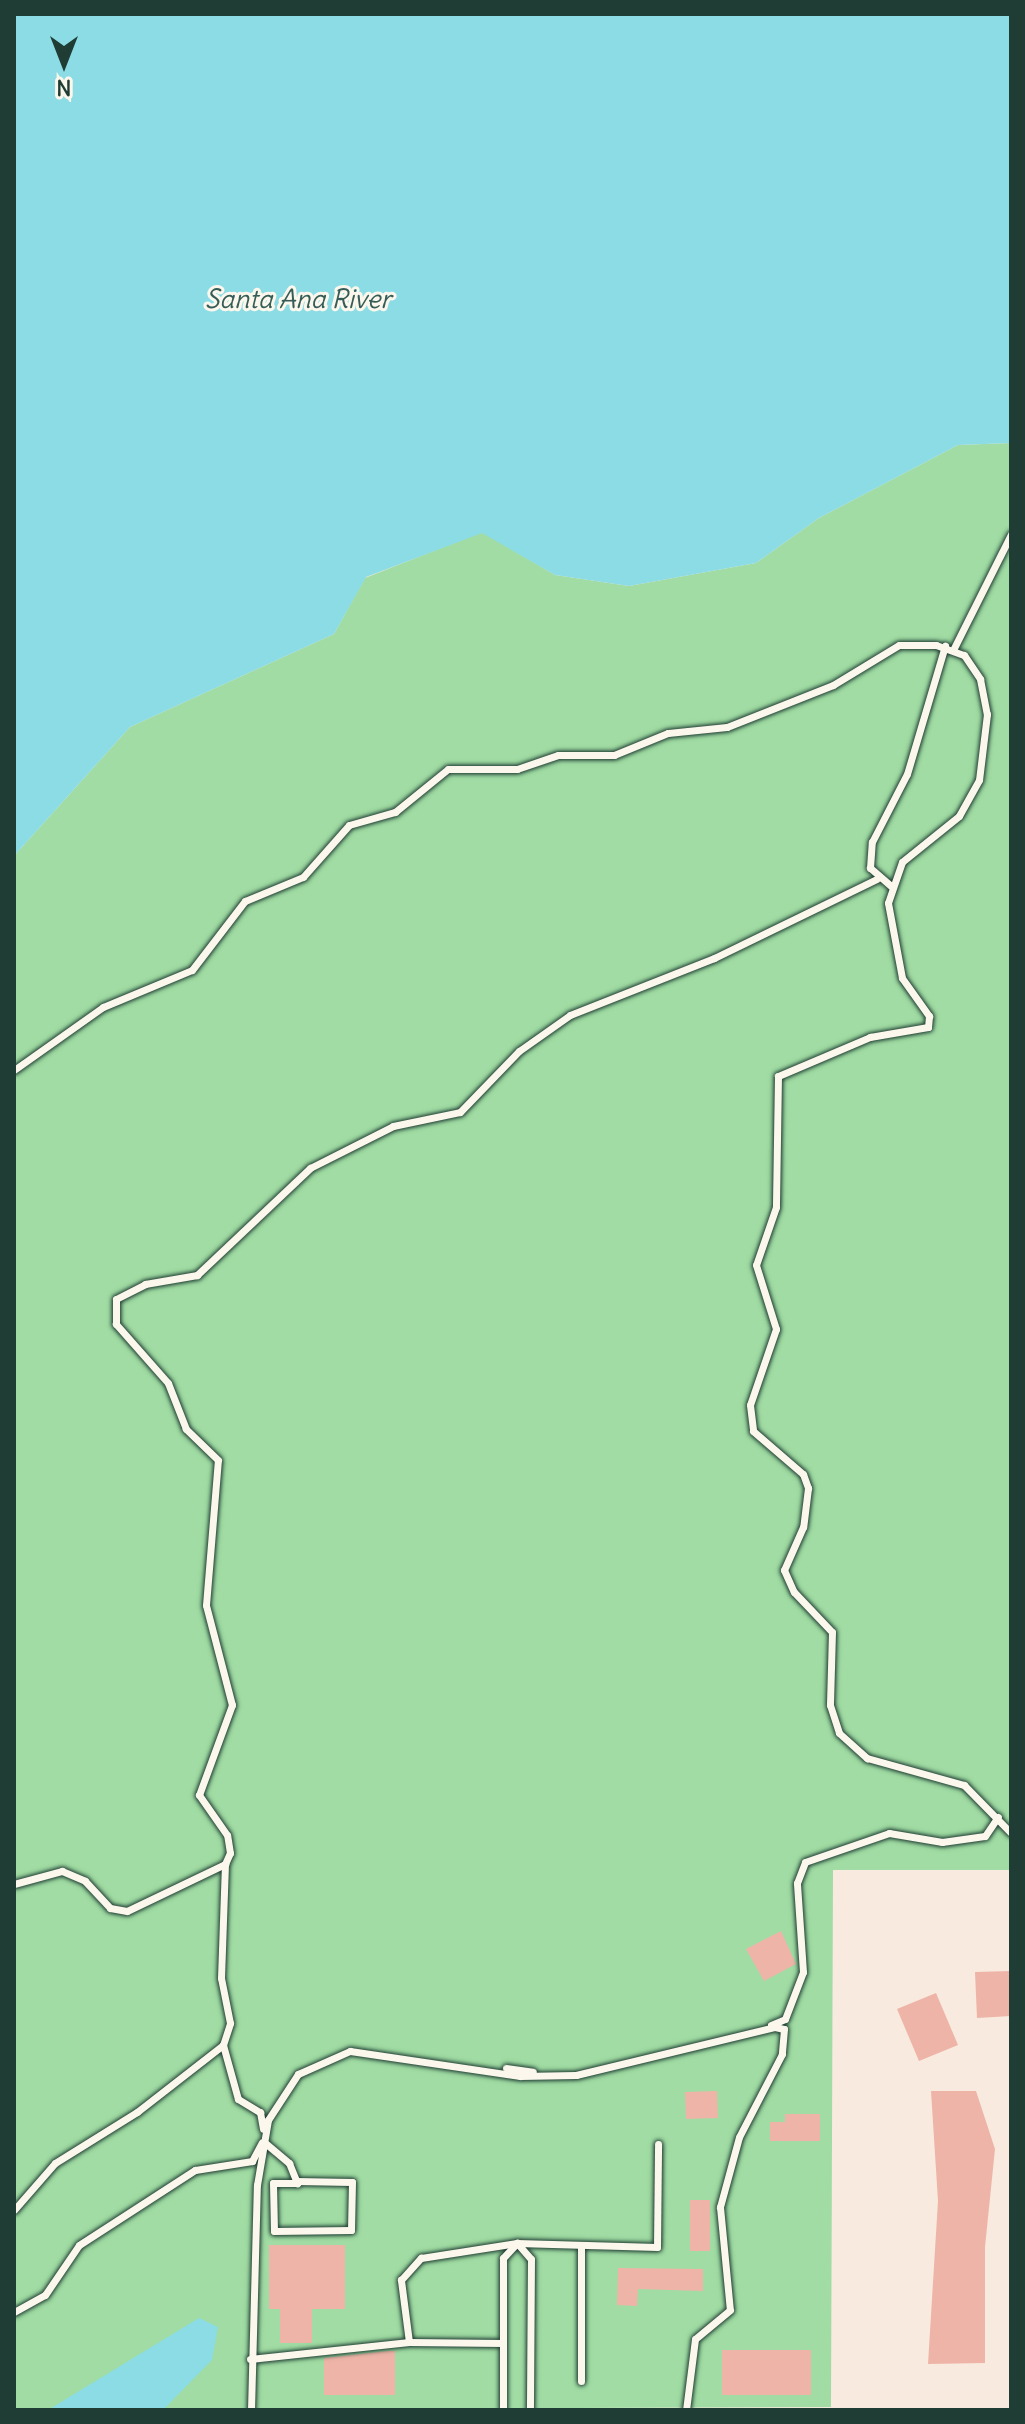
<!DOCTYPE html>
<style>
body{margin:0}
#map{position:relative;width:1025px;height:2424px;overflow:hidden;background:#f8eade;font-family:Delius,sans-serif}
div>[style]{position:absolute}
.green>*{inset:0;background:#a0dca3}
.water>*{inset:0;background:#8bdce5}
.building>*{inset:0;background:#eeb4a7}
.roads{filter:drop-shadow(0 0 2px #1f3d34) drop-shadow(0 0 2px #1f3d34)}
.lane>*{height:7px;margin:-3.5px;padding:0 3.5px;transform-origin:3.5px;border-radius:3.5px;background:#fbf7ec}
span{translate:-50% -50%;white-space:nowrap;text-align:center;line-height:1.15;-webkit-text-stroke:6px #fbf7ec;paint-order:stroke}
.water-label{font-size:26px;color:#355d57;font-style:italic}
.frame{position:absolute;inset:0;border:16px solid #1f3d34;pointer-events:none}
.north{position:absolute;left:24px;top:24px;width:80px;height:80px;-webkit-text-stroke:6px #fbf7ec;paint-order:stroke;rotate:180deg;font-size:22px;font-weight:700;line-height:32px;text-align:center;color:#1f3d34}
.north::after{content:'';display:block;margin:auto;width:28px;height:36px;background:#1f3d34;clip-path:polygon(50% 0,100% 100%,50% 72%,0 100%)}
</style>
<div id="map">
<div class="green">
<div style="clip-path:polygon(1011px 443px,1011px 1870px,833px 1870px,831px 2407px,14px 2410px,14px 856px,130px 727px,334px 634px,365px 578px,482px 532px,555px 575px,629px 586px,756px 563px,819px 518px,958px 445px)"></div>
</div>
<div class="water">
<div style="clip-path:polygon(14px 14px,1011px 14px,1011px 443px,958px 445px,819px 518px,756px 563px,629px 586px,555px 575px,482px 533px,366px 577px,334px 634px,130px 727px,14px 856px)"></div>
<div style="clip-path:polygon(199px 2318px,218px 2327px,212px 2360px,163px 2410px,48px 2410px)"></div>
</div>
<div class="building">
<div style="clip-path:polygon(781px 1931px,796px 1964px,764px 1981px,746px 1949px)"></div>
<div style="clip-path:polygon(1011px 1971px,1011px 2016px,977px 2018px,975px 1972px)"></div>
<div style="clip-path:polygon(936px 1993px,958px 2045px,919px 2061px,897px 2009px)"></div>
<div style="clip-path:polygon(717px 2091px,718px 2118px,686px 2119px,685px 2092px)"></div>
<div style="clip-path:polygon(931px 2091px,976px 2091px,995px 2149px,985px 2247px,985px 2363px,928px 2364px,938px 2201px)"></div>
<div style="clip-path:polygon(785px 2114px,820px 2114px,820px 2141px,770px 2141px,770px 2122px,785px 2122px)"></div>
<div style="clip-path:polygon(690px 2200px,710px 2200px,710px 2251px,690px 2251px)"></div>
<div style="clip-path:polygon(269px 2245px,345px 2245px,345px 2309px,312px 2309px,312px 2343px,280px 2343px,280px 2309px,269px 2309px)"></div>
<div style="clip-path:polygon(618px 2268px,703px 2269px,703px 2291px,638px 2289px,637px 2306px,617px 2305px)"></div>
<div style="clip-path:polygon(722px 2350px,811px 2350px,811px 2395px,722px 2395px)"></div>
<div style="clip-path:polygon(387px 2351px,395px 2351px,395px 2395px,324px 2395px,324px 2358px)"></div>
</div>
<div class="roads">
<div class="lane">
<div style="left:954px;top:648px;width:127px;rotate:-63.4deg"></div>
<div style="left:891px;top:886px;width:28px;rotate:-139deg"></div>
<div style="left:870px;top:868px;width:26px;rotate:-86deg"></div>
<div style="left:872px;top:842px;width:76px;rotate:-62.8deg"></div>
<div style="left:907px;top:774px;width:134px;rotate:-73.5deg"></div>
<div style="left:14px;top:1070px;width:109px;rotate:-35.3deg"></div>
<div style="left:103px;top:1007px;width:96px;rotate:-22.6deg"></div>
<div style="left:192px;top:970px;width:87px;rotate:-52.5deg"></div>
<div style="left:245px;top:901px;width:63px;rotate:-22.5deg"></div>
<div style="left:303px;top:877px;width:69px;rotate:-48.5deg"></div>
<div style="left:349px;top:825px;width:48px;rotate:-15.8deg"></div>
<div style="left:395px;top:812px;width:68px;rotate:-39.1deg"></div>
<div style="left:448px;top:769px;width:69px"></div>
<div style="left:517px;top:769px;width:43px;rotate:-18.9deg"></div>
<div style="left:558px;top:755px;width:56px"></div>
<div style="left:614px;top:755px;width:58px;rotate:-22.2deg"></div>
<div style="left:668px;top:733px;width:59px;rotate:-5.8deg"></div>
<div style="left:727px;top:727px;width:114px;rotate:-21.6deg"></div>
<div style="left:833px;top:685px;width:77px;rotate:-31.2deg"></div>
<div style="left:899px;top:645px;width:37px"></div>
<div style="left:936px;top:645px;width:30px;rotate:20deg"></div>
<div style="left:964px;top:655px;width:29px;rotate:56deg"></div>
<div style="left:980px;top:679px;width:36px;rotate:79deg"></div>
<div style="left:987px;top:714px;width:66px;rotate:96.9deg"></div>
<div style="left:979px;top:780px;width:41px;rotate:119.1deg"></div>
<div style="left:959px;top:816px;width:73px;rotate:141.1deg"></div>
<div style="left:902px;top:862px;width:43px;rotate:108.9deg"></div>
<div style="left:888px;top:903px;width:76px;rotate:79.4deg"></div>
<div style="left:902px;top:978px;width:47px;rotate:54.6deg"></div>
<div style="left:929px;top:1016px;width:11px;rotate:95deg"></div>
<div style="left:928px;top:1027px;width:59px;rotate:170.2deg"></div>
<div style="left:870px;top:1037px;width:100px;rotate:157deg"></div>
<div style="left:778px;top:1076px;width:131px;rotate:90.9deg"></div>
<div style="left:776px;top:1207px;width:61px;rotate:109deg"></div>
<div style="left:756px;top:1265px;width:67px;rotate:72.6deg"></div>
<div style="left:776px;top:1329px;width:80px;rotate:108.9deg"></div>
<div style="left:750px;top:1405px;width:26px;rotate:83deg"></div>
<div style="left:753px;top:1431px;width:66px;rotate:40.7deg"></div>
<div style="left:803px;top:1474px;width:15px;rotate:70deg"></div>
<div style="left:808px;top:1488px;width:39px;rotate:97deg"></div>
<div style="left:803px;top:1527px;width:47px;rotate:113.8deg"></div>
<div style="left:784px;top:1570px;width:24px;rotate:66deg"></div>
<div style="left:794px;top:1592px;width:55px;rotate:46.5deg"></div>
<div style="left:832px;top:1632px;width:73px;rotate:91.6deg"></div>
<div style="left:830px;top:1705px;width:29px;rotate:72deg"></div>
<div style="left:839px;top:1733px;width:38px;rotate:42deg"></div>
<div style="left:867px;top:1758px;width:101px;rotate:15.6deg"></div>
<div style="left:964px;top:1785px;width:67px;rotate:45.6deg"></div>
<div style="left:14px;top:1884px;width:50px;rotate:-15.2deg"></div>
<div style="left:62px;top:1871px;width:25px;rotate:23deg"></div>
<div style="left:85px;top:1881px;width:37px;rotate:47deg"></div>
<div style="left:110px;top:1908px;width:17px;rotate:10deg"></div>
<div style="left:127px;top:1911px;width:109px;rotate:-25.6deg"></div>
<div style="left:225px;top:1864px;width:12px;rotate:-66deg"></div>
<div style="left:230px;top:1853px;width:18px;rotate:-99deg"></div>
<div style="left:227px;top:1835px;width:49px;rotate:-125deg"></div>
<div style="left:199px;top:1795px;width:96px;rotate:-69.9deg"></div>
<div style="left:232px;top:1705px;width:103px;rotate:-104.6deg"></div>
<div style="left:206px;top:1605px;width:145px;rotate:-85.3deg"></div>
<div style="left:218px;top:1460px;width:45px;rotate:-135.9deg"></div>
<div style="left:186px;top:1429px;width:49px;rotate:-111.4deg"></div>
<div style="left:168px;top:1383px;width:79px;rotate:-131.4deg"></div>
<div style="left:116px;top:1324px;width:25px;rotate:-90deg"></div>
<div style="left:116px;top:1299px;width:33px;rotate:-27deg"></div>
<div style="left:145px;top:1284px;width:53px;rotate:-9.8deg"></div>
<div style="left:197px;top:1275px;width:156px;rotate:-43.4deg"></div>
<div style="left:310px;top:1168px;width:93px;rotate:-26.8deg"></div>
<div style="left:393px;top:1126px;width:68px;rotate:-11.8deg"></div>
<div style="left:460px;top:1112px;width:85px;rotate:-46deg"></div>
<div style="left:519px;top:1051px;width:62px;rotate:-35.2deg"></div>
<div style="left:570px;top:1015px;width:155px;rotate:-21.6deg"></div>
<div style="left:714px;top:958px;width:181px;rotate:-25.9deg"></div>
<div style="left:771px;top:2025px;width:15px;rotate:-23deg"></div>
<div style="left:785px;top:2019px;width:50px;rotate:-69deg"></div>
<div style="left:803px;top:1972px;width:89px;rotate:-93.9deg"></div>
<div style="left:797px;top:1883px;width:22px;rotate:-69deg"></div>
<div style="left:805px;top:1862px;width:89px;rotate:-19deg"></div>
<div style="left:889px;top:1833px;width:54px;rotate:9.6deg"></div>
<div style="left:942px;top:1842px;width:43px;rotate:-7.9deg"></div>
<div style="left:985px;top:1836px;width:23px;rotate:-56deg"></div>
<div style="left:223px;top:2045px;width:56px;rotate:74.5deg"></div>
<div style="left:238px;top:2099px;width:26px;rotate:31deg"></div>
<div style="left:260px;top:2112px;width:17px;rotate:80deg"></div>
<div style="left:506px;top:2068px;width:27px;rotate:8deg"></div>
<div style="left:264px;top:2142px;width:33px;rotate:40deg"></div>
<div style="left:289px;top:2163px;width:22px;rotate:68deg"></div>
<div style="left:297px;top:2183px;width:24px;rotate:180deg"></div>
<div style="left:273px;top:2183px;width:48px;rotate:88.8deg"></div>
<div style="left:274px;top:2231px;width:77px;rotate:-0.7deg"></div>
<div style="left:351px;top:2230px;width:48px;rotate:-88.8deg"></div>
<div style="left:352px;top:2182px;width:56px;rotate:-179deg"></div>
<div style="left:14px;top:2210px;width:62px;rotate:-48.9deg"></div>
<div style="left:55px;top:2163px;width:97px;rotate:-31.9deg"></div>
<div style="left:137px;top:2112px;width:109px;rotate:-37.9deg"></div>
<div style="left:223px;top:2045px;width:23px;rotate:-72deg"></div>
<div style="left:230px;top:2023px;width:46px;rotate:-101.3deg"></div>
<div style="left:221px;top:1978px;width:114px;rotate:-88deg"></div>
<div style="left:14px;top:2312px;width:35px;rotate:-29deg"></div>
<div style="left:45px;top:2295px;width:60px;rotate:-55.8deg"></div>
<div style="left:79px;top:2245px;width:138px;rotate:-32.9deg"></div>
<div style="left:195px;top:2170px;width:58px;rotate:-9deg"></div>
<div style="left:252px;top:2161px;width:21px;rotate:-62deg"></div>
<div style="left:409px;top:2342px;width:94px;rotate:0.6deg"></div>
<div style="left:250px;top:2359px;width:160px;rotate:-6.1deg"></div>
<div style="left:409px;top:2342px;width:63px;rotate:-97.4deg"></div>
<div style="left:401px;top:2280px;width:30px;rotate:-48deg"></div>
<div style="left:421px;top:2258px;width:97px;rotate:-8.9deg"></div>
<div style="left:517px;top:2243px;width:140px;rotate:1.6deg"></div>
<div style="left:657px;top:2247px;width:103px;rotate:-89.4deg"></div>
<div style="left:581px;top:2381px;width:136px;rotate:-90deg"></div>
<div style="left:251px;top:2410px;width:225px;rotate:-88.5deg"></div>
<div style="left:257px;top:2185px;width:66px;rotate:-80.4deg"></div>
<div style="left:268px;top:2120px;width:55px;rotate:-56.9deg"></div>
<div style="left:298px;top:2074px;width:57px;rotate:-23.9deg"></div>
<div style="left:350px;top:2051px;width:172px;rotate:8.4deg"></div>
<div style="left:520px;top:2076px;width:56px;rotate:-1deg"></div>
<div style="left:576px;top:2075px;width:205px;rotate:-13.6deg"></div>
<div style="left:775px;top:2027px;width:9px;rotate:13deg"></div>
<div style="left:784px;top:2029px;width:25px;rotate:95deg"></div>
<div style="left:782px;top:2054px;width:93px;rotate:117.4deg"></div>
<div style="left:739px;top:2137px;width:73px;rotate:105.2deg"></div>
<div style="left:720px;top:2207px;width:103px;rotate:84.5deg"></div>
<div style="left:730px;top:2310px;width:45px;rotate:140.4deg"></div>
<div style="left:695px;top:2339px;width:72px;rotate:97.2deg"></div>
<div style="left:503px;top:2410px;width:152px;rotate:-90deg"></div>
<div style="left:503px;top:2258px;width:21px;rotate:-47deg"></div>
<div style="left:517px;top:2243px;width:21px;rotate:49deg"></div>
<div style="left:531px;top:2259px;width:151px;rotate:90.4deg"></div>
</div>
</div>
<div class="water-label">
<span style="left:298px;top:299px">Santa Ana River</span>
</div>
<div class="frame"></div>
<div class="north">N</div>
</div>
